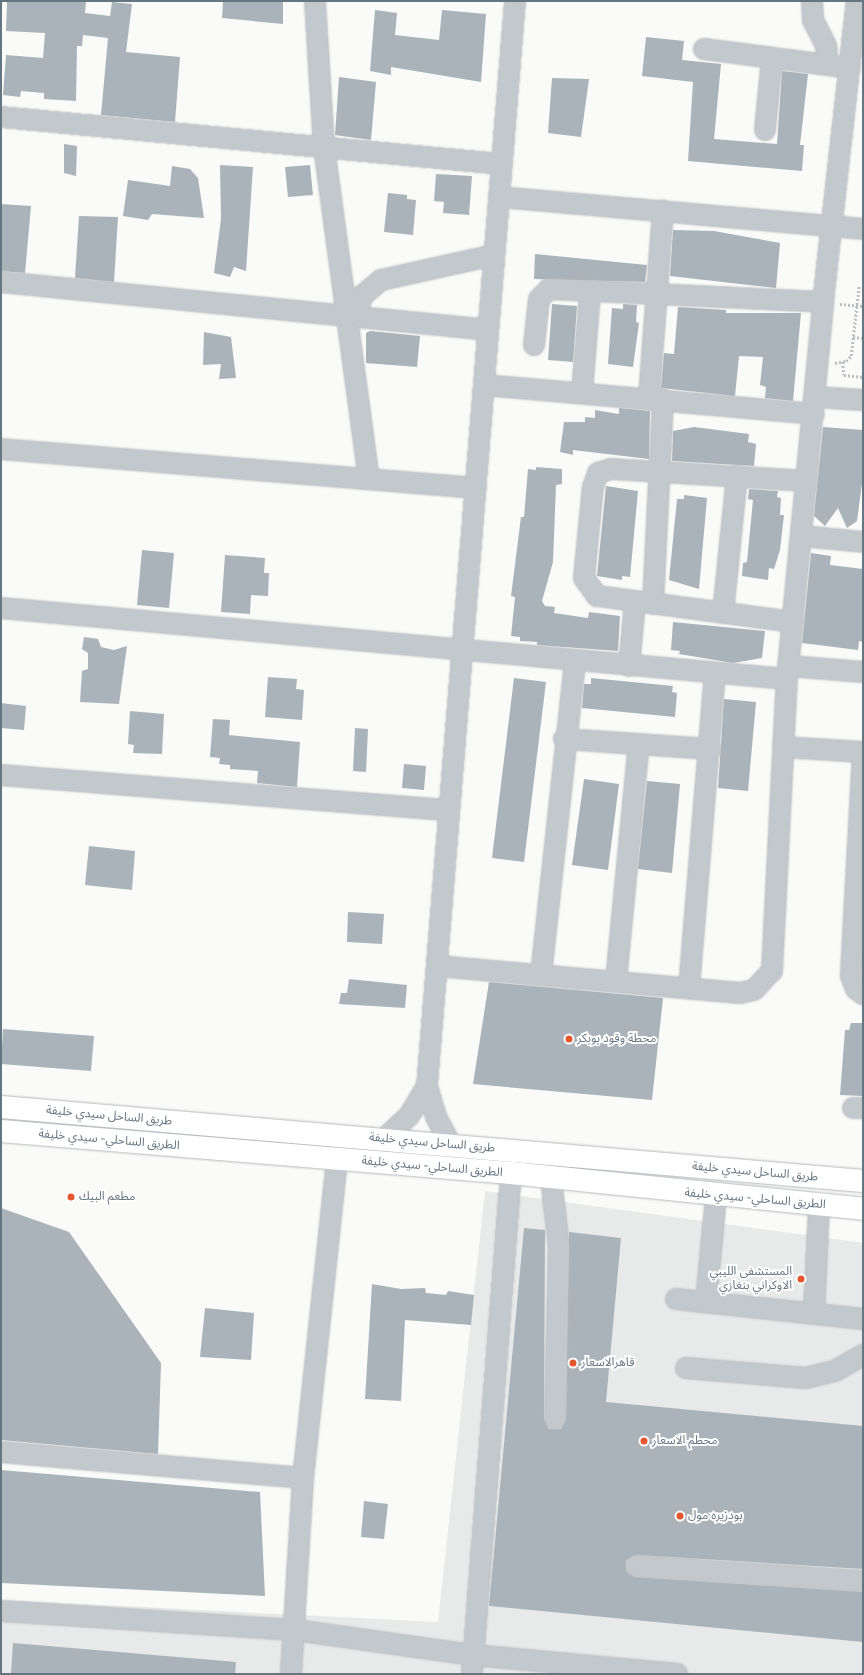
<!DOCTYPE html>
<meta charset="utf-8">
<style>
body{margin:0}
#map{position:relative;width:864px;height:1675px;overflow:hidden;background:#fafaf8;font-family:Figtree,"Noto Sans Arabic",sans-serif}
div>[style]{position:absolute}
.built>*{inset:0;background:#e8e9e9}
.building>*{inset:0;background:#aab3b9}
.path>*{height:2.5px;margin-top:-1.25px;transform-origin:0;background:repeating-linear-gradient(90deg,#bbbfc2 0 2px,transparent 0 4px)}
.roads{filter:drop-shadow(0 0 1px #b4b9bd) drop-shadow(0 0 1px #b4b9bd)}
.minor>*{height:20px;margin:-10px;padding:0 10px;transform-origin:10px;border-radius:10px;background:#c3c8cc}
.highway>*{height:22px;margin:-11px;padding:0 11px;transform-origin:11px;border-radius:11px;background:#fff}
.dots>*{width:11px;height:11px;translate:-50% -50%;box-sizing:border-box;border:2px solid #fff;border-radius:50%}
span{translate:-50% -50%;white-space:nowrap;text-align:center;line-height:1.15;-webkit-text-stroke:4px #fff;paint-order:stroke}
.poi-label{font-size:12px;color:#657683}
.left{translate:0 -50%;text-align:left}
.right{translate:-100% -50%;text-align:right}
.street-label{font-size:12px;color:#657683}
.frame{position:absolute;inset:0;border:2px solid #657683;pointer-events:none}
</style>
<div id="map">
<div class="built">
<div style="clip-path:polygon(485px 1191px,863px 1243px,863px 1674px,1px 1674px,1px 1600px,438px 1622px)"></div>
</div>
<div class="building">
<div style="clip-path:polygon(7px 1px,86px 1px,85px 13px,110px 16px,112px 2px,132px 4px,126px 52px,180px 57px,175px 122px,101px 115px,108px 38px,83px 35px,82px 46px,77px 46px,76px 101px,44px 99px,44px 93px,21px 91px,20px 97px,3px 95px,6px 55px,43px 58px,45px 33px,6px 31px)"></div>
<div style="clip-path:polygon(223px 1px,283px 1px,283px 24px,222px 18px)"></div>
<div style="clip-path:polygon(375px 10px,397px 13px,395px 35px,439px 40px,442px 10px,486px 14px,481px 82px,391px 67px,391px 75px,370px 71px)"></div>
<div style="clip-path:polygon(646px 37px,684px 41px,682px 60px,721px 64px,714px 139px,777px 144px,782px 71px,808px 74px,800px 145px,804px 145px,802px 171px,688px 161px,693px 82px,642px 76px)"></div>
<div style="clip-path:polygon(339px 77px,376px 82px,371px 140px,335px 135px)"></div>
<div style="clip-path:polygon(552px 78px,589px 79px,581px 137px,548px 133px)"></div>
<div style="clip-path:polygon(64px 144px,77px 146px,76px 176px,64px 173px)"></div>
<div style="clip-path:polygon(220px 165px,253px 167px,246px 271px,234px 267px,230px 277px,214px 273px,221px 219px)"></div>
<div style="clip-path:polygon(310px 165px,313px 195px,288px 197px,285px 167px)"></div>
<div style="clip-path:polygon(172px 166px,190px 169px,198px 178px,204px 218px,152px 214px,148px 220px,123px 216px,128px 180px,170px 186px)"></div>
<div style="clip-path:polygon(436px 174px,472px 176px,469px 215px,443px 213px,444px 202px,434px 201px)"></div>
<div style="clip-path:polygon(388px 193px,407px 195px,407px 199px,416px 200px,413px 235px,384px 232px)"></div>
<div style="clip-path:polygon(1px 204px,31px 206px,25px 273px,1px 271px)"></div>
<div style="clip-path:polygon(79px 216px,118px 217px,114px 282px,75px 278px)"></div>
<div style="clip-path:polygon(673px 230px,714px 231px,780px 243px,776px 288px,670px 276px)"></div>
<div style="clip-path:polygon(535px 254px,647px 265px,645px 282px,534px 279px)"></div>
<div style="clip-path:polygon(552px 304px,577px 306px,573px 362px,548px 360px)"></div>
<div style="clip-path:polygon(623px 304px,637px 305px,636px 322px,639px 323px,633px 367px,608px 364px,612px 308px,623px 309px)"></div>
<div style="clip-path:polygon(678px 307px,726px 310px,726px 313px,801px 313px,793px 401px,765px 398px,766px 387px,760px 385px,763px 357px,739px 356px,735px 396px,661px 388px,664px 353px,674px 354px)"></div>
<div style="clip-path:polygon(370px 331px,420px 336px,417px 367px,366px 363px,366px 333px)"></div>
<div style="clip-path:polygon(204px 332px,231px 337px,236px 378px,219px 379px,221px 364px,203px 365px)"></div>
<div style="clip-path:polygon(619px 408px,650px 411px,649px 459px,573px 450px,573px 455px,560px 452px,564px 422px,585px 422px,585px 417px,595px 418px,595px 410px,619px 414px)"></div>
<div style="clip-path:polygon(694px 427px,749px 434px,748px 442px,756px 444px,754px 466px,672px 461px,673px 431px)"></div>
<div style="clip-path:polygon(823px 427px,863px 430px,863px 476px,857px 521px,847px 528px,838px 508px,825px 526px,814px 516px)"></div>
<div style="clip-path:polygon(536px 467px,562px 469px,562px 484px,556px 485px,553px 562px,542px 601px,545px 606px,555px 607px,554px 613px,588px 618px,589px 612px,620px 616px,618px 651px,537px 645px,537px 642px,520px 641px,520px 637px,511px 636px,515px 597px,511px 596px,521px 517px,524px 517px,528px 469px,536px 470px)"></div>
<div style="clip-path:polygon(606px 486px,638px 491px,630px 577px,622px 576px,622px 580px,597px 576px)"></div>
<div style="clip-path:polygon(749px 489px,778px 491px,777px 497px,781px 498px,780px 515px,784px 515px,780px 550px,774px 569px,769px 568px,768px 580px,742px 576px,743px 563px,747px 562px,753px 500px,748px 499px)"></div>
<div style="clip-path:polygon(684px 495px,707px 498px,699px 589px,669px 580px,677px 499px,684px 499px)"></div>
<div style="clip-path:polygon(142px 550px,174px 553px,169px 608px,137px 605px)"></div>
<div style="clip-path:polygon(811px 553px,831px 556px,830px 565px,863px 569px,863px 642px,859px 641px,858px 650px,802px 643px)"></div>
<div style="clip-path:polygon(225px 555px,265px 558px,264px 573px,269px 573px,268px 596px,251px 595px,250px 614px,221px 612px)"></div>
<div style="clip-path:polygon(673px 622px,765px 631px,762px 658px,733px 663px,679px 654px,680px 651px,671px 650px)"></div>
<div style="clip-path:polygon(84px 637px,98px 639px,101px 647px,114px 650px,127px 646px,119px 704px,80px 702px,82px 671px,88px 669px,88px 653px,82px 649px)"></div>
<div style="clip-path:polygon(268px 677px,297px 679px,296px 689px,304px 690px,302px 720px,265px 717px)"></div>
<div style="clip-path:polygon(514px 678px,546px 682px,524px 862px,492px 858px)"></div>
<div style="clip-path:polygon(591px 678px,673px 686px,672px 692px,677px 693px,675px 717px,582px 708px,584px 684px,591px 684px)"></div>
<div style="clip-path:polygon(724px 699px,756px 702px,748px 791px,718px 788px)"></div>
<div style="clip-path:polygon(1px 703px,26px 706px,24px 730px,1px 728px)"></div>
<div style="clip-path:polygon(130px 711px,164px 714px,162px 754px,133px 753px,134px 745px,128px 744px)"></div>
<div style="clip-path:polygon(213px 719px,230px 720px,229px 735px,300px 742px,297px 787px,257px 783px,258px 771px,230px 769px,230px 765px,219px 764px,220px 758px,210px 757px)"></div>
<div style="clip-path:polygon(355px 728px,368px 729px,366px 772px,353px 771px)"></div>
<div style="clip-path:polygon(404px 764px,426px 766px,424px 790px,402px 788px)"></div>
<div style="clip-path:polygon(584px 779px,619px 784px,608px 870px,572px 865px)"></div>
<div style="clip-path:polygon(647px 781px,680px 784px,672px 873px,638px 869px)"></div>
<div style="clip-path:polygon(89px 846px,135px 851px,132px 890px,85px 885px)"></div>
<div style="clip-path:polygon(348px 912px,384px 914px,382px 944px,347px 942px)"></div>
<div style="clip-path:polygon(349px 979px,407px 985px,405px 1008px,339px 1004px,341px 993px,347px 993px)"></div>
<div style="clip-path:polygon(489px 982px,663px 998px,652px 1100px,473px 1084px)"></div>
<div style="clip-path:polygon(851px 1023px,863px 1023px,863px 1096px,840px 1095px,845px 1030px,849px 1030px)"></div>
<div style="clip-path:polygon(3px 1029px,94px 1036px,91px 1071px,1px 1064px)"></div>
<div style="clip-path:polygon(1px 1208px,69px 1232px,161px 1363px,158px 1454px,1px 1440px)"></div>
<div style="clip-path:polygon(524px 1228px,545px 1230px,544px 1419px,549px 1429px,561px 1429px,566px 1419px,569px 1232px,621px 1238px,606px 1402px,863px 1426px,863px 1569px,637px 1555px,626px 1560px,626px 1571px,635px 1577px,863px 1592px,863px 1642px,489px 1606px)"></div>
<div style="clip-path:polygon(372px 1284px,401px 1289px,425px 1288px,426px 1293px,446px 1295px,448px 1291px,474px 1295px,471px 1325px,405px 1320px,401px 1401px,365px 1399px)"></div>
<div style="clip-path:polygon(205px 1308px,254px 1313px,251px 1360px,200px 1357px)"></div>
<div style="clip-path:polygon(1px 1470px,260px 1492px,265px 1596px,1px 1583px)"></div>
<div style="clip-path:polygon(364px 1501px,388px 1504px,384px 1539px,361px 1537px)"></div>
<div style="clip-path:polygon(13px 1643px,236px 1662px,235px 1674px,11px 1674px)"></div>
</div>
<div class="path">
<div style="left:840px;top:304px;width:23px;rotate:5deg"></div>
<div style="left:853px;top:337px;width:10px;rotate:6deg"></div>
<div style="left:843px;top:362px;width:13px;rotate:86deg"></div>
<div style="left:844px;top:375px;width:19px;rotate:6deg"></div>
<div style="left:835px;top:363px;width:11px;rotate:-10deg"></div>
<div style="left:846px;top:361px;width:7px;rotate:-45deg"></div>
<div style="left:851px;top:356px;width:70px;rotate:-83.5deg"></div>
</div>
<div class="roads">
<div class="minor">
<div style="left:315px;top:1px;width:146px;rotate:86.5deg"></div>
<div style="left:324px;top:147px;width:335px;rotate:82.3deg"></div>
<div style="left:812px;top:1px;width:19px;rotate:87deg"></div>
<div style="left:813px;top:20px;width:29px;rotate:63deg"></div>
<div style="left:826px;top:46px;width:19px;rotate:84deg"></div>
<div style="left:704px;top:49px;width:147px;rotate:7.4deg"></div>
<div style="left:1px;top:117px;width:502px;rotate:5.37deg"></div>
<div style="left:765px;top:130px;width:72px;rotate:-84.4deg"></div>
<div style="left:499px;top:197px;width:365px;rotate:5deg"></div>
<div style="left:1px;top:282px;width:489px;rotate:5.6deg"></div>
<div style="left:357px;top:317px;width:22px;rotate:-77deg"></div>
<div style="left:362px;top:296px;width:25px;rotate:-40deg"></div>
<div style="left:381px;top:280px;width:116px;rotate:-12.5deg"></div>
<div style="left:534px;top:345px;width:46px;rotate:-83.8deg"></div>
<div style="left:539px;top:299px;width:14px;rotate:-45deg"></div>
<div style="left:549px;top:289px;width:274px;rotate:2.7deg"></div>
<div style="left:484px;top:385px;width:331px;rotate:5deg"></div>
<div style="left:582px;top:392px;width:100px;rotate:-85.4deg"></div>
<div style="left:649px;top:397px;width:187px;rotate:-85.7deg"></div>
<div style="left:815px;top:397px;width:48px;rotate:3.6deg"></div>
<div style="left:1px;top:449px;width:476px;rotate:4.7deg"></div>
<div style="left:801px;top:536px;width:62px;rotate:5.5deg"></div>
<div style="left:653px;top:604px;width:205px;rotate:-87.2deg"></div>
<div style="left:1px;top:608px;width:789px;rotate:5.16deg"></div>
<div style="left:723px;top:613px;width:138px;rotate:-84.2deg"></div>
<div style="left:793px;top:622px;width:198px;rotate:-172.4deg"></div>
<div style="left:597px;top:596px;width:22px;rotate:-126deg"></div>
<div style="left:584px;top:578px;width:91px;rotate:-84.4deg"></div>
<div style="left:593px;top:487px;width:15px;rotate:-70deg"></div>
<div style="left:598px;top:473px;width:14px;rotate:-17deg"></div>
<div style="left:611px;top:469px;width:196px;rotate:3.5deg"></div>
<div style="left:629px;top:666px;width:64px;rotate:-84.6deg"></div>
<div style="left:789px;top:666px;width:74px;rotate:4.6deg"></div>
<div style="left:564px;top:739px;width:147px;rotate:3.9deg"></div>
<div style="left:783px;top:747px;width:80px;rotate:3.6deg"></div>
<div style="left:863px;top:752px;width:224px;rotate:93.1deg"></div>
<div style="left:851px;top:976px;width:14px;rotate:69deg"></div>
<div style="left:856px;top:989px;width:9px;rotate:36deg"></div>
<div style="left:1px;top:775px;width:449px;rotate:4.5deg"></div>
<div style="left:437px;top:966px;width:304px;rotate:5.1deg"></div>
<div style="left:740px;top:993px;width:14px;rotate:-12deg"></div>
<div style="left:754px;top:990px;width:26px;rotate:-47deg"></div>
<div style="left:772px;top:971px;width:292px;rotate:-87.1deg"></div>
<div style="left:787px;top:679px;width:379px;rotate:-84.5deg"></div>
<div style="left:823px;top:302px;width:303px;rotate:-83.6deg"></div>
<div style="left:541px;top:975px;width:315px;rotate:-83.8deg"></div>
<div style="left:616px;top:981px;width:238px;rotate:-84.5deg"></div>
<div style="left:689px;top:988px;width:316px;rotate:-85.3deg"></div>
<div style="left:853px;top:1108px;width:10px"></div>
<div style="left:384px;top:1139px;width:34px;rotate:-43deg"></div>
<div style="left:409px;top:1116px;width:35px;rotate:-59deg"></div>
<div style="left:451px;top:1145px;width:32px;rotate:-118deg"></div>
<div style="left:436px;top:1117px;width:32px;rotate:-106deg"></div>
<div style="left:427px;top:1086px;width:1089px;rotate:-85.36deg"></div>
<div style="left:551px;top:1178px;width:69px;rotate:83.4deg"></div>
<div style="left:559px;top:1247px;width:172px;rotate:91.3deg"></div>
<div style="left:676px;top:1299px;width:188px;rotate:6.1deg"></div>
<div style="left:706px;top:1302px;width:105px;rotate:-84.6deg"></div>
<div style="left:814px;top:1313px;width:108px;rotate:-87.3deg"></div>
<div style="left:686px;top:1368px;width:120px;rotate:4.8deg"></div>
<div style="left:806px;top:1378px;width:30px;rotate:-14deg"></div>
<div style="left:835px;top:1371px;width:32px;rotate:-30deg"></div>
<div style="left:1px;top:1452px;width:303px;rotate:4.9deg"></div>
<div style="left:636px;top:1566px;width:227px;rotate:3.8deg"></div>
<div style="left:1px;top:1611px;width:295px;rotate:3.7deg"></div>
<div style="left:295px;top:1630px;width:180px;rotate:8deg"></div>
<div style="left:473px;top:1655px;width:205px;rotate:5.3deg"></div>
<div style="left:291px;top:1674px;width:196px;rotate:-86.5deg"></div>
<div style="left:303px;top:1478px;width:321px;rotate:-83.9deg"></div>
<div style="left:472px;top:1674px;width:503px;rotate:-85.55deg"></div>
</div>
<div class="highway">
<div style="left:1px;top:1107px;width:865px;rotate:4.91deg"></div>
<div style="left:1px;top:1131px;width:512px;rotate:4.71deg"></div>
<div style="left:511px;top:1173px;width:354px;rotate:5.8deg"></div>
</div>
</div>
<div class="dots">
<div style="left:569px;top:1039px;background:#e4572e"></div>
<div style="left:71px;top:1197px;background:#e4572e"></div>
<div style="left:801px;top:1279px;background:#e4572e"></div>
<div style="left:573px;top:1363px;background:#e4572e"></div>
<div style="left:644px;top:1441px;background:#e4572e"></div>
<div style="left:680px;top:1516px;background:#e4572e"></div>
</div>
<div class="poi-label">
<span class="left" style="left:577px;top:1039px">محطة وقود بوبكر</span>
<span class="left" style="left:79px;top:1197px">مطعم البيك</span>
<span class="right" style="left:792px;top:1279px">المستشفى الليبي<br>الاوكراني بنغازي</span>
<span class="left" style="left:581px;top:1363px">قاهرالاسعار</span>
<span class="left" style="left:652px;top:1441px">محطم الاسعار</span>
<span class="left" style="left:688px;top:1516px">بودزيره مول</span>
</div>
<div class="street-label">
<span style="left:109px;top:1116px;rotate:5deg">طريق الساحل سيدي خليفة</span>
<span style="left:109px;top:1140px;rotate:5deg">الطريق الساحلي- سيدي خليفة</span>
<span style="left:432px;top:1143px;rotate:5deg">طريق الساحل سيدي خليفة</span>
<span style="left:432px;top:1167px;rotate:5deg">الطريق الساحلي- سيدي خليفة</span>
<span style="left:755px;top:1172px;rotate:5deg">طريق الساحل سيدي خليفة</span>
<span style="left:755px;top:1199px;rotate:5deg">الطريق الساحلي- سيدي خليفة</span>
</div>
<div class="frame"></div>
</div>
